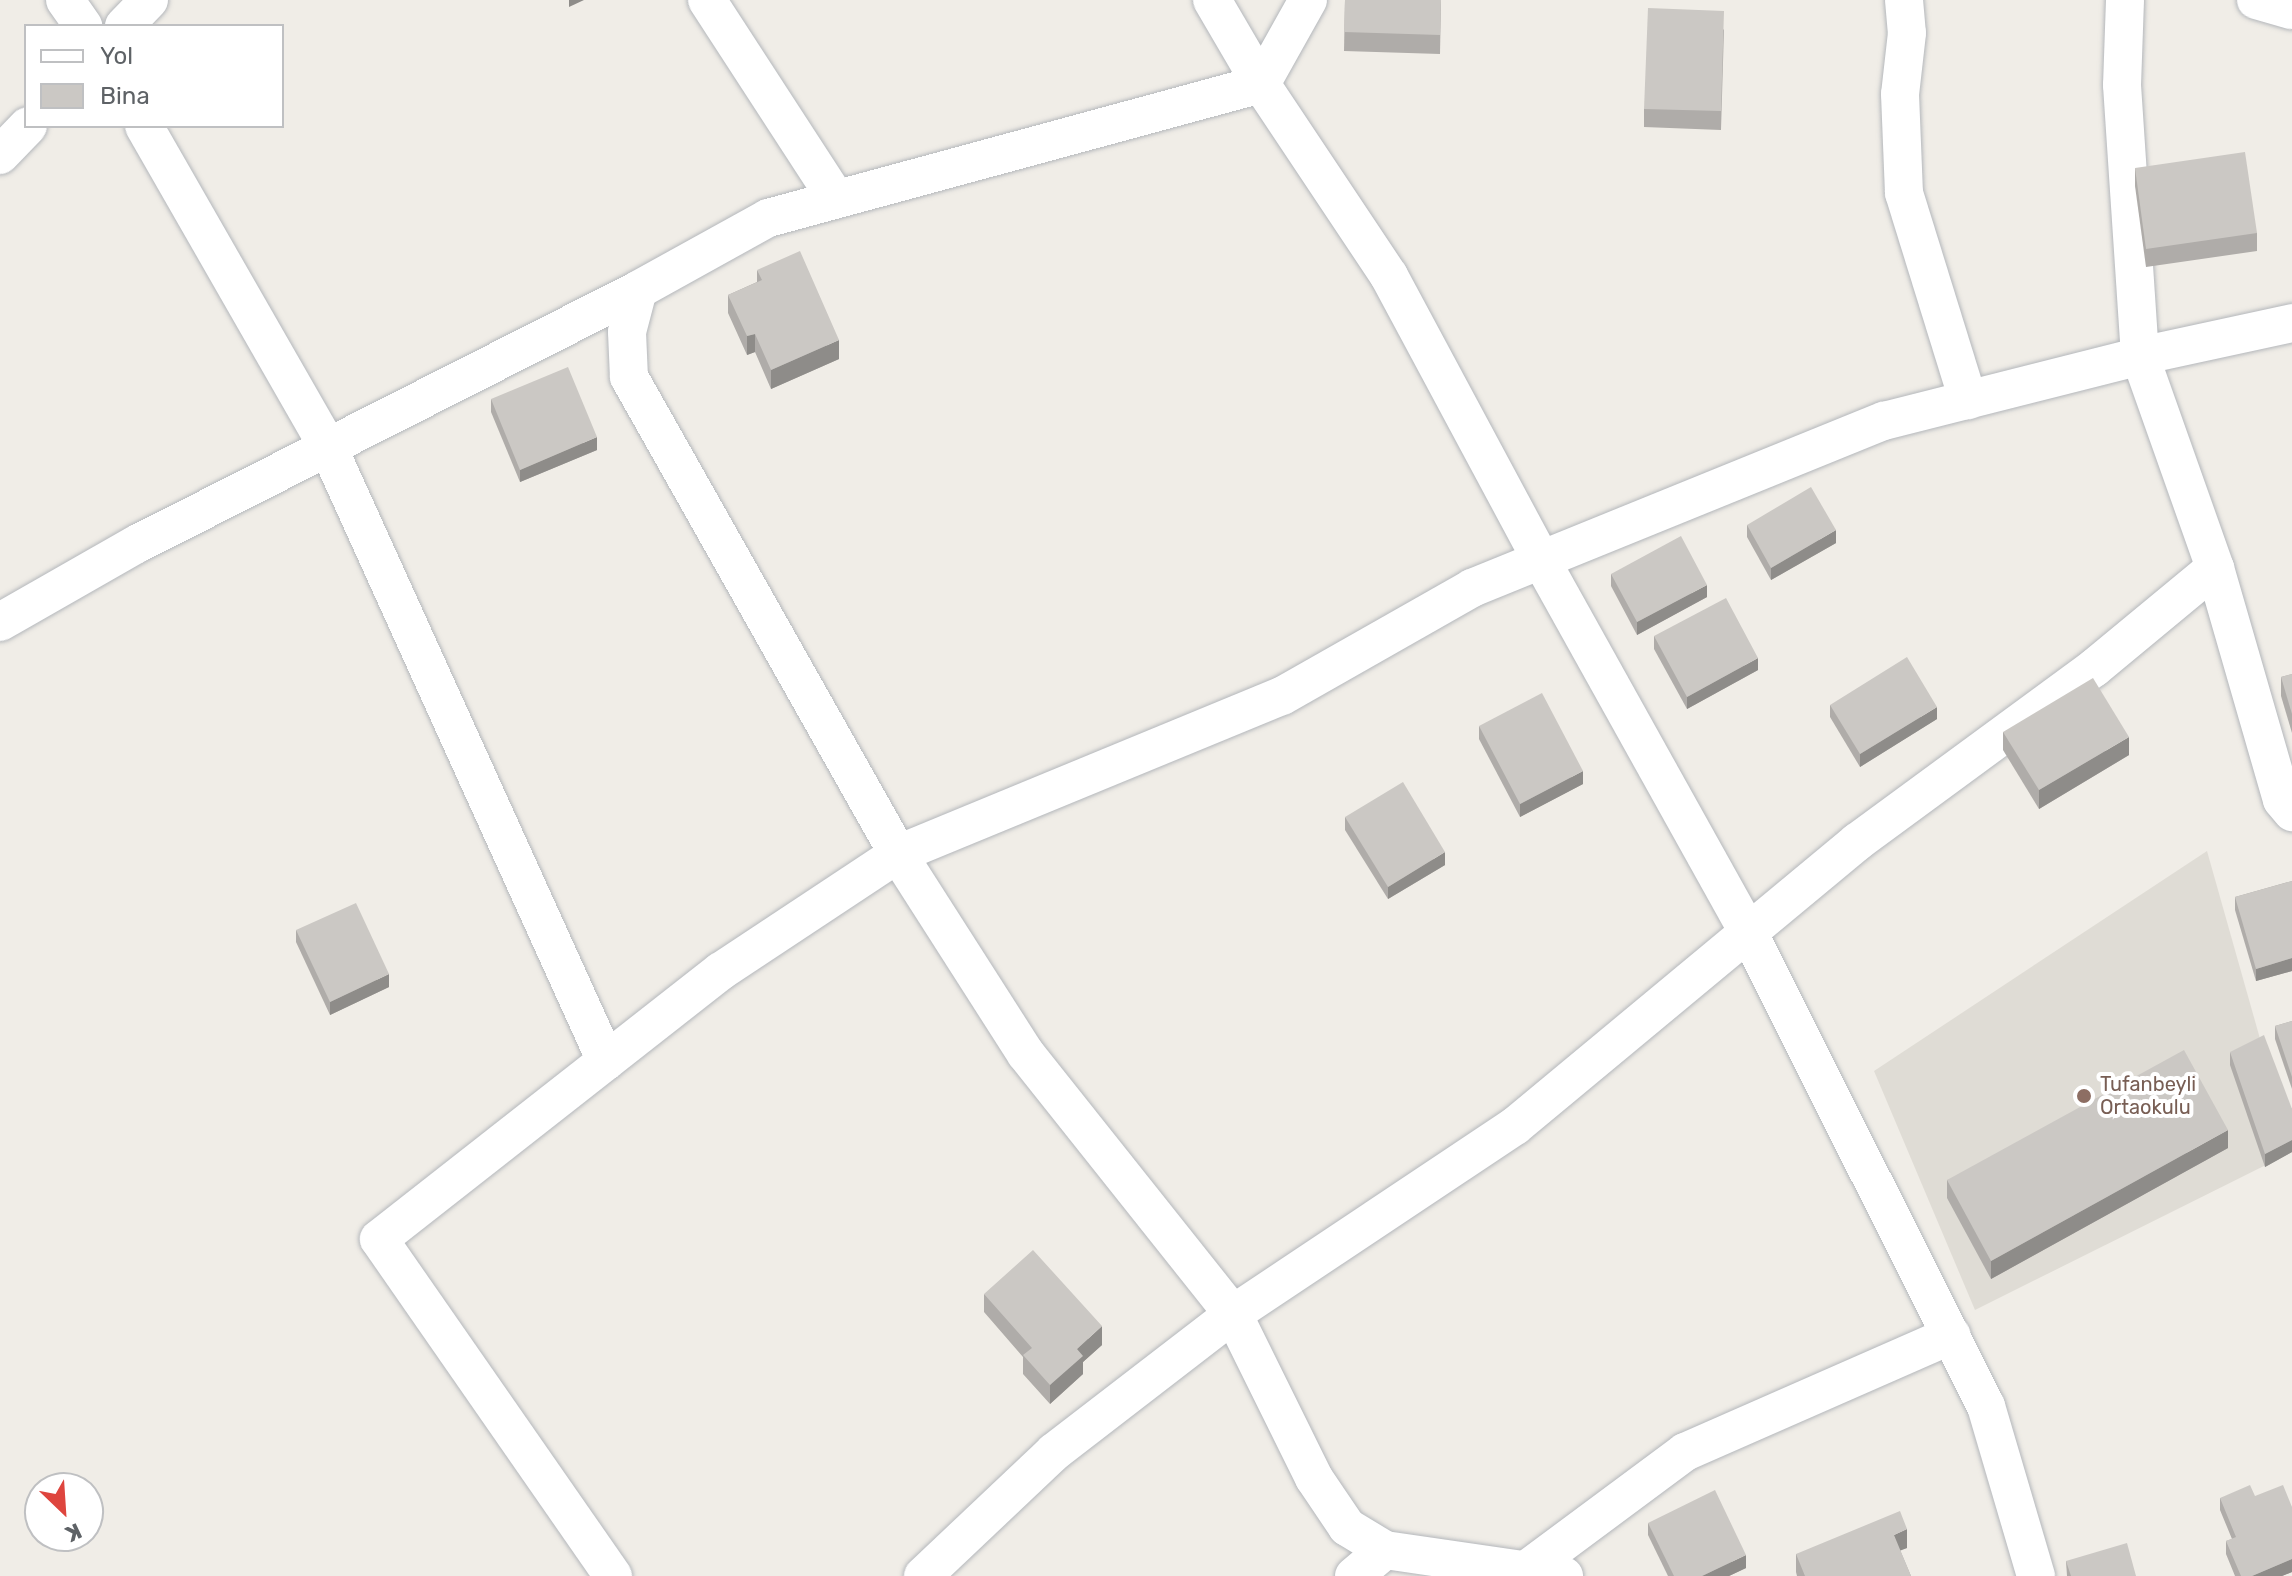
<!DOCTYPE html>
<style>
body{margin:0}
#map{position:relative;width:2292px;height:1576px;overflow:hidden;background:#f0ede7;font-family:Rubik,sans-serif}
div>[style]{position:absolute}
.education>*{inset:0;background:#dfdcd5}
.roads{filter:drop-shadow(0 0 2px #b4b7bb) drop-shadow(0 0 2px #b4b7bb)}
.minor>*{height:38px;margin:-19px;padding:0 19px;transform-origin:19px;border-radius:19px;background:#fff}
.wall>*{inset:0;background:#afaca9}
.shaded-wall>*{inset:0;background:#8e8c89}
.building>*{inset:0;background:#cbc8c4}
.dots>*{width:22px;height:22px;translate:-50% -50%;box-sizing:border-box;border:4px solid #fff;border-radius:50%}
span{translate:-50% -50%;white-space:nowrap;text-align:center;line-height:1.15;-webkit-text-stroke:8px #fff;paint-order:stroke}
.education-label{font-size:20px;color:#785e54}
.left{translate:0 -50%;text-align:left}
.legend{position:absolute;left:24px;top:24px;width:260px;height:104px;box-sizing:border-box;background:#fff;border:2px solid #bfc0c2;margin:0;padding:10px 14px;list-style:none;font-size:24px;color:#5e6266}
.legend li{display:flex;align-items:center;gap:16px;height:40px}
.legend b{width:40px;border:2px solid #bfc0c2}
.north{position:absolute;left:24px;top:1472px;width:80px;height:80px;box-sizing:border-box;background:#fff;border:2px solid #bfc0c2;border-radius:50%;rotate:155deg;font-size:22px;font-weight:700;line-height:32px;text-align:center;color:#5e6266}
.north::after{content:'';display:block;margin:auto;width:28px;height:36px;background:#de453e;clip-path:polygon(50% 0,100% 100%,50% 72%,0 100%)}
</style>
<div id="map">
<div class="education">
<div style="clip-path:polygon(2207px 851px,2292px 1152px,1975px 1310px,1874px 1071px)"></div>
</div>
<div class="roads">
<div class="minor">
<div style="left:65px;top:0;width:32px;rotate:55deg"></div>
<div style="left:707px;top:0;width:237px;rotate:57deg"></div>
<div style="left:1212px;top:0;width:97px;rotate:59.7deg"></div>
<div style="left:1261px;top:84px;width:231px;rotate:56.3deg"></div>
<div style="left:1389px;top:276px;width:322px;rotate:61.8deg"></div>
<div style="left:1541px;top:560px;width:426px;rotate:60.9deg"></div>
<div style="left:1748px;top:932px;width:530px;rotate:63.34deg"></div>
<div style="left:1986px;top:1406px;width:177px;rotate:73.6deg"></div>
<div style="left:1308px;top:0;width:96px;rotate:119.2deg"></div>
<div style="left:1261px;top:84px;width:511px;rotate:164.79deg"></div>
<div style="left:768px;top:218px;width:149px;rotate:151deg"></div>
<div style="left:638px;top:290px;width:43px;rotate:104.7deg"></div>
<div style="left:627px;top:332px;width:45px;rotate:87.5deg"></div>
<div style="left:629px;top:377px;width:548px;rotate:60.58deg"></div>
<div style="left:898px;top:854px;width:237px;rotate:57.4deg"></div>
<div style="left:1026px;top:1054px;width:332px;rotate:51.5deg"></div>
<div style="left:1233px;top:1314px;width:183px;rotate:63.7deg"></div>
<div style="left:1314px;top:1478px;width:59px;rotate:56deg"></div>
<div style="left:1347px;top:1527px;width:44px;rotate:31.2deg"></div>
<div style="left:1385px;top:1550px;width:181px;rotate:8.3deg"></div>
<div style="left:1904px;top:0;width:33px;rotate:85deg"></div>
<div style="left:1907px;top:33px;width:61px;rotate:96.5deg"></div>
<div style="left:1900px;top:94px;width:99px;rotate:87.7deg"></div>
<div style="left:1904px;top:193px;width:217px;rotate:72.8deg"></div>
<div style="left:2125px;top:0;width:85px;rotate:92deg"></div>
<div style="left:2122px;top:85px;width:272px;rotate:86.2deg"></div>
<div style="left:2140px;top:356px;width:225px;rotate:70.5deg"></div>
<div style="left:2256px;top:0;width:37px;rotate:16deg"></div>
<div style="left:124px;top:26px;width:36px;rotate:-46deg"></div>
<div style="left:144px;top:126px;width:370px;rotate:60.2deg"></div>
<div style="left:328px;top:447px;width:674px;rotate:65.64deg"></div>
<div style="left:0;top:155px;width:40px;rotate:-46deg"></div>
<div style="left:0;top:622px;width:158px;rotate:-29.7deg"></div>
<div style="left:137px;top:544px;width:562px;rotate:-26.88deg"></div>
<div style="left:1526px;top:1570px;width:198px;rotate:-36.6deg"></div>
<div style="left:1685px;top:1452px;width:291px;rotate:-23.7deg"></div>
<div style="left:613px;top:1576px;width:410px;rotate:-124.8deg"></div>
<div style="left:379px;top:1239px;width:434px;rotate:-38.1deg"></div>
<div style="left:721px;top:971px;width:212px;rotate:-33.5deg"></div>
<div style="left:898px;top:854px;width:415px;rotate:-22.4deg"></div>
<div style="left:1282px;top:696px;width:219px;rotate:-29.6deg"></div>
<div style="left:1472px;top:588px;width:445px;rotate:-22.1deg"></div>
<div style="left:1884px;top:421px;width:264px;rotate:-14.2deg"></div>
<div style="left:2140px;top:356px;width:156px;rotate:-12.2deg"></div>
<div style="left:923px;top:1576px;width:180px;rotate:-43.4deg"></div>
<div style="left:1054px;top:1452px;width:226px;rotate:-37.6deg"></div>
<div style="left:1233px;top:1314px;width:339px;rotate:-33.7deg"></div>
<div style="left:1515px;top:1126px;width:445px;rotate:-39.7deg"></div>
<div style="left:1857px;top:842px;width:294px;rotate:-36.3deg"></div>
<div style="left:2094px;top:668px;width:157px;rotate:-39.6deg"></div>
<div style="left:2215px;top:568px;width:241px;rotate:73.9deg"></div>
<div style="left:2282px;top:800px;width:16px;rotate:50deg"></div>
<div style="left:1354px;top:1576px;width:40px;rotate:-40deg"></div>
</div>
</div>
<div class="wall">
<div style="clip-path:polygon(1345px 0,1441px 0,1440px 54px,1344px 51px)"></div>
<div style="clip-path:polygon(1724px 29px,1721px 130px,1644px 127px,1644px 109px)"></div>
<div style="clip-path:polygon(2135px 168px,2257px 233px,2257px 251px,2146px 267px,2135px 186px)"></div>
<div style="clip-path:polygon(757px 270px,839px 359px,771px 389px,755px 352px,747px 355px,728px 313px,728px 295px,757px 282px)"></div>
<div style="clip-path:polygon(491px 399px,597px 450px,520px 482px,491px 412px)"></div>
<div style="clip-path:polygon(1747px 525px,1836px 543px,1771px 580px,1747px 537px)"></div>
<div style="clip-path:polygon(1611px 574px,1707px 597px,1637px 635px,1611px 586px)"></div>
<div style="clip-path:polygon(1654px 636px,1758px 670px,1687px 709px,1654px 649px)"></div>
<div style="clip-path:polygon(2292px 674px,2292px 733px,2281px 696px,2281px 677px)"></div>
<div style="clip-path:polygon(1830px 705px,1937px 719px,1860px 767px,1830px 717px)"></div>
<div style="clip-path:polygon(1479px 726px,1583px 784px,1520px 817px,1479px 739px)"></div>
<div style="clip-path:polygon(2003px 732px,2129px 755px,2039px 809px,2003px 750px)"></div>
<div style="clip-path:polygon(1345px 817px,1445px 865px,1388px 899px,1345px 830px)"></div>
<div style="clip-path:polygon(2292px 881px,2292px 971px,2256px 981px,2235px 910px,2235px 897px)"></div>
<div style="clip-path:polygon(296px 930px,389px 987px,330px 1015px,296px 942px)"></div>
<div style="clip-path:polygon(2292px 1021px,2292px 1089px,2275px 1039px,2275px 1026px)"></div>
<div style="clip-path:polygon(2230px 1052px,2292px 1109px,2292px 1152px,2265px 1167px,2230px 1065px)"></div>
<div style="clip-path:polygon(2228px 1148px,1991px 1279px,1947px 1198px,1947px 1180px)"></div>
<div style="clip-path:polygon(984px 1294px,1102px 1345px,1083px 1362px,1083px 1374px,1050px 1404px,1023px 1374px,1023px 1357px,984px 1312px)"></div>
<div style="clip-path:polygon(2255px 1496px,2292px 1507px,2292px 1572px,2282px 1576px,2235px 1576px,2226px 1554px,2226px 1541px,2232px 1539px,2220px 1510px,2220px 1498px)"></div>
<div style="clip-path:polygon(1648px 1523px,1746px 1568px,1729px 1576px,1668px 1576px,1648px 1535px)"></div>
<div style="clip-path:polygon(1907px 1548px,1900px 1550px,1911px 1576px,1797px 1576px,1796px 1572px,1796px 1554px)"></div>
<div style="clip-path:polygon(2066px 1561px,2136px 1576px,2067px 1576px)"></div>
</div>
<div class="shaded-wall">
<div style="clip-path:polygon(569px 0,584px 0,569px 7px)"></div>
<div style="clip-path:polygon(755px 334px,755px 352px,747px 355px,747px 336px)"></div>
<div style="clip-path:polygon(839px 340px,839px 359px,771px 389px,771px 370px)"></div>
<div style="clip-path:polygon(597px 437px,597px 450px,520px 482px,520px 470px)"></div>
<div style="clip-path:polygon(1836px 530px,1836px 543px,1771px 580px,1771px 568px)"></div>
<div style="clip-path:polygon(1707px 585px,1707px 597px,1637px 635px,1637px 622px)"></div>
<div style="clip-path:polygon(1758px 658px,1758px 670px,1687px 709px,1687px 697px)"></div>
<div style="clip-path:polygon(1937px 707px,1937px 719px,1860px 767px,1860px 754px)"></div>
<div style="clip-path:polygon(2129px 737px,2129px 755px,2039px 809px,2039px 790px)"></div>
<div style="clip-path:polygon(1583px 771px,1583px 784px,1520px 817px,1520px 804px)"></div>
<div style="clip-path:polygon(1445px 852px,1445px 865px,1388px 899px,1388px 887px)"></div>
<div style="clip-path:polygon(2292px 958px,2292px 971px,2256px 981px,2256px 969px)"></div>
<div style="clip-path:polygon(389px 974px,389px 987px,330px 1015px,330px 1002px)"></div>
<div style="clip-path:polygon(2228px 1130px,2228px 1148px,1991px 1279px,1991px 1261px)"></div>
<div style="clip-path:polygon(2292px 1140px,2292px 1152px,2265px 1167px,2265px 1154px)"></div>
<div style="clip-path:polygon(1102px 1326px,1102px 1345px,1083px 1362px,1083px 1374px,1050px 1404px,1050px 1385px,1077px 1349px)"></div>
<div style="clip-path:polygon(1907px 1529px,1907px 1548px,1894px 1553px,1894px 1535px)"></div>
<div style="clip-path:polygon(1746px 1555px,1746px 1568px,1729px 1576px,1702px 1576px)"></div>
<div style="clip-path:polygon(2292px 1559px,2292px 1572px,2282px 1576px,2252px 1576px)"></div>
</div>
<div class="building">
<div style="clip-path:polygon(1345px 0,1441px 0,1440px 35px,1344px 32px)"></div>
<div style="clip-path:polygon(1648px 8px,1724px 11px,1721px 111px,1644px 109px)"></div>
<div style="clip-path:polygon(2245px 152px,2257px 233px,2146px 249px,2135px 168px)"></div>
<div style="clip-path:polygon(800px 251px,839px 340px,771px 370px,755px 334px,747px 336px,728px 295px,762px 280px,757px 270px)"></div>
<div style="clip-path:polygon(568px 367px,597px 437px,520px 470px,491px 399px)"></div>
<div style="clip-path:polygon(1811px 487px,1836px 530px,1771px 568px,1747px 525px)"></div>
<div style="clip-path:polygon(1681px 536px,1707px 585px,1637px 622px,1611px 574px)"></div>
<div style="clip-path:polygon(1726px 598px,1758px 658px,1687px 697px,1654px 636px)"></div>
<div style="clip-path:polygon(1907px 657px,1937px 707px,1860px 754px,1830px 705px)"></div>
<div style="clip-path:polygon(2292px 674px,2292px 714px,2281px 677px)"></div>
<div style="clip-path:polygon(2093px 678px,2129px 737px,2039px 790px,2003px 732px)"></div>
<div style="clip-path:polygon(1542px 693px,1583px 771px,1520px 804px,1479px 726px)"></div>
<div style="clip-path:polygon(1403px 782px,1445px 852px,1388px 887px,1345px 817px)"></div>
<div style="clip-path:polygon(2292px 881px,2292px 958px,2256px 969px,2235px 897px)"></div>
<div style="clip-path:polygon(356px 903px,389px 974px,330px 1002px,296px 930px)"></div>
<div style="clip-path:polygon(2292px 1021px,2292px 1077px,2275px 1026px)"></div>
<div style="clip-path:polygon(2264px 1035px,2292px 1109px,2292px 1140px,2265px 1154px,2230px 1052px)"></div>
<div style="clip-path:polygon(2184px 1050px,2228px 1130px,1991px 1261px,1947px 1180px)"></div>
<div style="clip-path:polygon(1033px 1250px,1102px 1326px,1077px 1349px,1083px 1356px,1050px 1385px,1023px 1355px,1032px 1348px,984px 1294px)"></div>
<div style="clip-path:polygon(2250px 1485px,2255px 1496px,2283px 1485px,2292px 1507px,2292px 1559px,2252px 1576px,2241px 1576px,2226px 1541px,2236px 1537px,2220px 1498px)"></div>
<div style="clip-path:polygon(1715px 1490px,1746px 1555px,1702px 1576px,1674px 1576px,1648px 1523px)"></div>
<div style="clip-path:polygon(1900px 1511px,1907px 1529px,1894px 1535px,1911px 1576px,1805px 1576px,1796px 1554px)"></div>
<div style="clip-path:polygon(2127px 1543px,2136px 1576px,2071px 1576px,2066px 1561px)"></div>
</div>
<div class="dots">
<div style="left:2084px;top:1096px;background:#8d6e63"></div>
</div>
<div class="education-label">
<span class="left" style="left:2100px;top:1096px">Tufanbeyli<br>Ortaokulu</span>
</div>
<ul class="legend">
<li><b style="height:10px;background:#fff"></b>Yol</li>
<li><b style="height:22px;background:#cbc8c4"></b>Bina</li>
</ul>
<div class="north">K</div>
</div>
